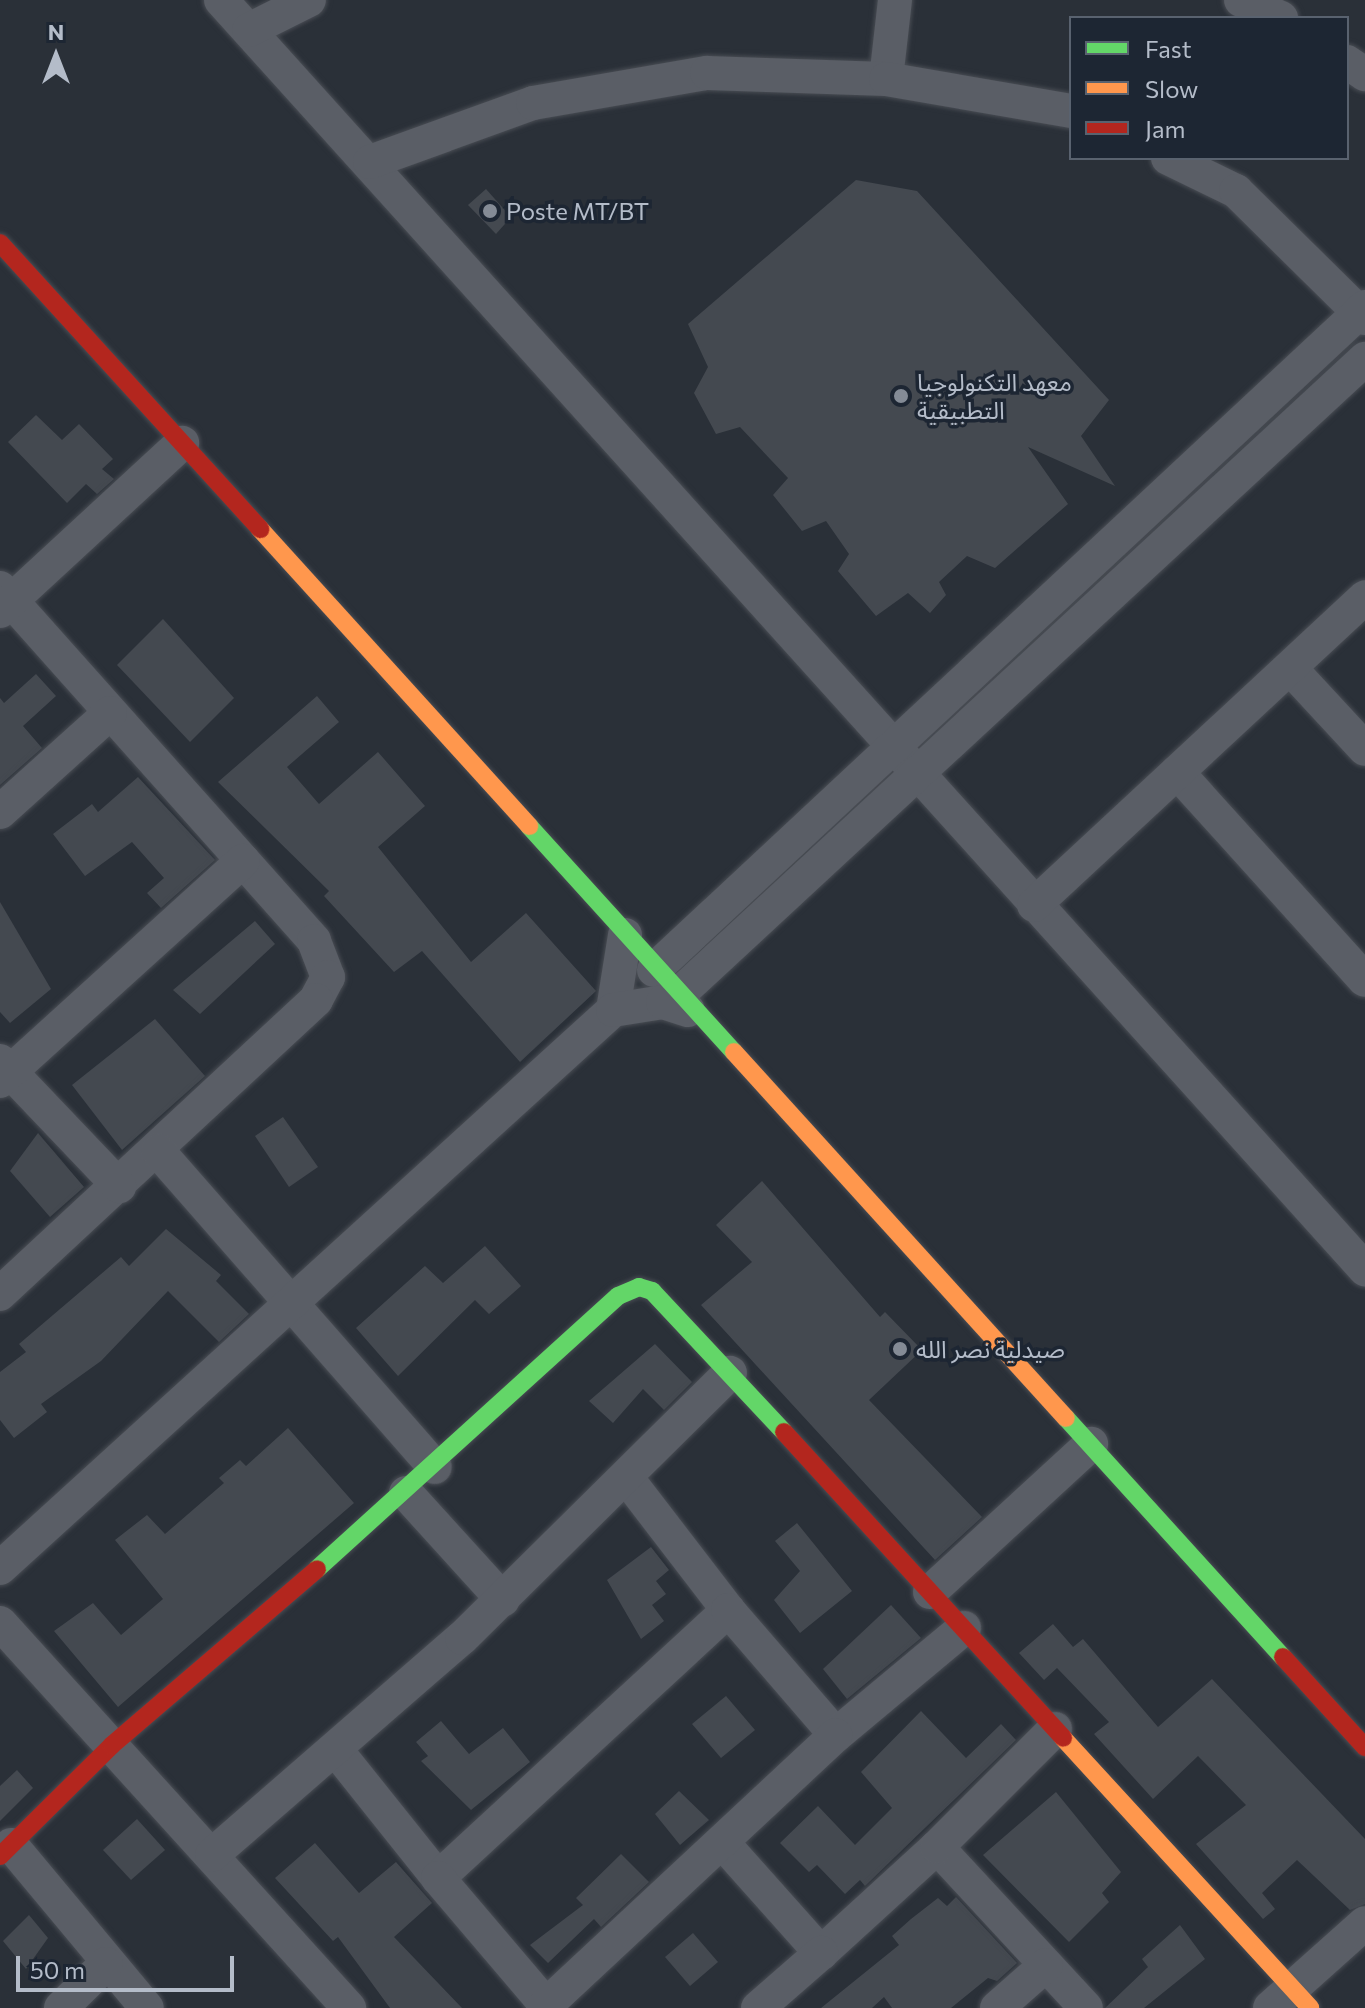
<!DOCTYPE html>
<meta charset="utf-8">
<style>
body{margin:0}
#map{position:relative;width:1365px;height:2008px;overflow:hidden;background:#2a3038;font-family:Commissioner,"Noto Sans Arabic",sans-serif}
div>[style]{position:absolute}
.building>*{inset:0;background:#444950}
.roads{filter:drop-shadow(0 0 2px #484c53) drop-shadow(0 0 2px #484c53)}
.street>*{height:34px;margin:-17px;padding:0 17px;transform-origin:17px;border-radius:17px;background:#5a5e66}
.fast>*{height:18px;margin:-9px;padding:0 9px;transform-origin:9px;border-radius:9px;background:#63d668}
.slow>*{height:18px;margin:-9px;padding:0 9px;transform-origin:9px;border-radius:9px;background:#ff974d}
.jam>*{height:18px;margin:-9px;padding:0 9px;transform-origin:9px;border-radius:9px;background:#b3261e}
.dots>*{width:22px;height:22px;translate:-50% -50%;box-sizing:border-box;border:4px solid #1d2633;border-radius:50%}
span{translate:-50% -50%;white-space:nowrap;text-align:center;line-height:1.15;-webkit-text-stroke:7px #1d2633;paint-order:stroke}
.poi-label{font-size:24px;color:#b4bcc9}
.left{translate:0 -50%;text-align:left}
.legend{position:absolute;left:1069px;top:16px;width:280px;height:144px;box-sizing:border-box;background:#1d2633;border:2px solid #59626f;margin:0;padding:10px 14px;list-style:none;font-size:24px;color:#b4bcc9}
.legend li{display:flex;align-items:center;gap:16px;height:40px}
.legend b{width:40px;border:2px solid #59626f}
.north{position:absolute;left:16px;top:16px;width:80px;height:80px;-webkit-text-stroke:6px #1d2633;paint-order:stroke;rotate:0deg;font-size:22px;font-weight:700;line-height:32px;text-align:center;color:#b4bcc9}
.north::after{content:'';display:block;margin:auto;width:28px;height:36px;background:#b4bcc9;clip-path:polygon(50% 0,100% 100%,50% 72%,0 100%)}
.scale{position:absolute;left:16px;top:1956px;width:218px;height:36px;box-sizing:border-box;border:4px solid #b4bcc9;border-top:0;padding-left:10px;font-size:24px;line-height:28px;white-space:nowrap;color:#b4bcc9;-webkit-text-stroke:6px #1d2633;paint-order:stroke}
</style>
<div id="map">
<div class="building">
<div style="clip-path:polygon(856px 180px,917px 191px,1109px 400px,1081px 436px,1115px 486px,1028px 447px,1068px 504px,995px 568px,967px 556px,939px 582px,946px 595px,930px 613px,908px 593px,876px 616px,838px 571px,849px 554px,826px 521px,802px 531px,773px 495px,788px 478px,740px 427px,716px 434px,694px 393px,708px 367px,688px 324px)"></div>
<div style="clip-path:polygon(486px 189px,511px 217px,496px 234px,468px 205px)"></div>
<div style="clip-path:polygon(36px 415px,62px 440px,79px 424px,113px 459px,102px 469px,114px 479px,97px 494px,86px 484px,67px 503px,8px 442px)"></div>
<div style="clip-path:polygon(163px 619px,234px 698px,190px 742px,117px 665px)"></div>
<div style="clip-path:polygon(36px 674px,56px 696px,23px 726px,42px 748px,0 785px,0 698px,4px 703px)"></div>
<div style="clip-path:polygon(317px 696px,339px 722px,287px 767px,319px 804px,378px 752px,425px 806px,378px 847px,471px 962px,526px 913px,596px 991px,520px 1062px,422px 951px,394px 972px,324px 896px,329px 891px,218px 782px)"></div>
<div style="clip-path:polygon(138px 777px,215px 860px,161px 908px,147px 893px,164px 878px,132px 842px,85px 876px,53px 834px,92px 804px,98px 812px)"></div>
<div style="clip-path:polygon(0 902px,51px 989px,10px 1023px,0 1012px)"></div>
<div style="clip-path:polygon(255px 921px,275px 944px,200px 1014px,173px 990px)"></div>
<div style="clip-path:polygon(155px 1019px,205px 1076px,122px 1150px,72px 1085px)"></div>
<div style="clip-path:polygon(283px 1117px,318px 1167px,289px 1187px,255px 1136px)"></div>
<div style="clip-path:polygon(38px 1133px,84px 1187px,50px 1217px,10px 1171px)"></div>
<div style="clip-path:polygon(762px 1181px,880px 1317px,885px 1312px,922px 1350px,869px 1400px,982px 1517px,935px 1560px,701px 1305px,752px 1262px,716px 1225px)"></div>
<div style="clip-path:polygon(166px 1229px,221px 1275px,216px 1281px,249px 1314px,219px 1342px,168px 1291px,101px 1361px,41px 1404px,47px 1412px,14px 1438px,0 1420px,0 1372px,26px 1352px,19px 1344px,121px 1257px,129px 1266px)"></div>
<div style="clip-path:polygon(485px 1246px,521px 1286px,489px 1314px,475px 1300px,398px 1376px,356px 1328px,425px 1266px,443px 1283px)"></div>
<div style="clip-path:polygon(655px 1344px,692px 1382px,664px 1410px,643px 1389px,613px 1423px,589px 1401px)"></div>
<div style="clip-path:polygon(288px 1428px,354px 1503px,118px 1707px,54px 1631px,93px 1603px,121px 1635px,163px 1599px,115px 1540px,147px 1515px,165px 1534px,224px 1483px,219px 1478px,240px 1460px,246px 1466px)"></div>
<div style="clip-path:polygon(797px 1523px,852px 1591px,800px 1633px,774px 1600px,800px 1571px,775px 1541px)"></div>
<div style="clip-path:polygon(651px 1547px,669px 1570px,656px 1581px,666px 1594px,652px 1605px,664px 1621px,641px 1639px,607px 1580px)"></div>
<div style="clip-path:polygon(891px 1605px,921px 1638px,847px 1699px,823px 1669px)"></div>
<div style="clip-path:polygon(1053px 1624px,1073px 1647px,1083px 1639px,1158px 1727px,1212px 1679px,1365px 1839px,1365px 1904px,1350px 1910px,1297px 1860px,1262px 1893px,1275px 1909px,1263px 1919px,1196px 1844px,1246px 1805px,1198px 1756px,1153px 1799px,1094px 1734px,1109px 1722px,1057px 1668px,1044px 1680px,1019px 1653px)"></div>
<div style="clip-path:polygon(726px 1696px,755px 1730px,721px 1758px,692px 1724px)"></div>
<div style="clip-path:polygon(921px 1711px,966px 1758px,1001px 1724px,1016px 1740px,865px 1886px,860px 1880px,845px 1894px,817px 1865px,809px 1872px,780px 1843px,818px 1806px,855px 1845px,892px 1808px,861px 1772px)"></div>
<div style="clip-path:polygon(441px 1721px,469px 1754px,503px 1728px,530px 1762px,471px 1810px,421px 1761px,428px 1756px,416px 1742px)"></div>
<div style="clip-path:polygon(17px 1770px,33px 1788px,0 1821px,0 1786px)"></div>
<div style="clip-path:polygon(679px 1791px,709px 1820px,680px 1845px,655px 1814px)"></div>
<div style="clip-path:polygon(1056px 1792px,1121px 1872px,1102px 1893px,1109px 1902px,1069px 1942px,983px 1855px)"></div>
<div style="clip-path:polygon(137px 1819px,165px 1850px,131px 1880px,103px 1850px)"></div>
<div style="clip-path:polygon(315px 1843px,359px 1893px,396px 1862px,432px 1903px,394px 1937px,462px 2008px,390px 2008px,338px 1937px,333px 1941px,275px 1878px)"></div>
<div style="clip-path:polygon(621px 1854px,649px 1882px,601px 1927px,594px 1919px,548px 1963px,530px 1945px,583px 1905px,576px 1898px)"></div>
<div style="clip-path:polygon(956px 1897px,1017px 1963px,997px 1981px,988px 1978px,951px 2008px,892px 2008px,884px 1997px,872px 2008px,821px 2008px,899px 1945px,892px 1936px,911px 1919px,938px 1898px,947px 1906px)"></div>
<div style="clip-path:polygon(29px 1915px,48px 1938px,26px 1969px,3px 1941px)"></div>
<div style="clip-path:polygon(1180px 1925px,1205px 1959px,1144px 2008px,1105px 2008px,1148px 1967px,1142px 1959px)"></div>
<div style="clip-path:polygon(693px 1933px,718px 1962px,690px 1986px,665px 1957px)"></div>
</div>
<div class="roads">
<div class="street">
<div style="left:221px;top:0;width:1709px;rotate:47.97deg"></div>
<div style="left:1241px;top:0;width:44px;rotate:24.2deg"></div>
<div style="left:249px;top:30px;width:67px;rotate:-26.6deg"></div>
<div style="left:1347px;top:62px;width:22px;rotate:34deg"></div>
<div style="left:886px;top:79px;width:80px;rotate:-83.5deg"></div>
<div style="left:1168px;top:158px;width:76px;rotate:25.9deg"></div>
<div style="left:1236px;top:191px;width:181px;rotate:44.6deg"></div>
<div style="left:370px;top:162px;width:173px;rotate:-19.9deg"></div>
<div style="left:533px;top:103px;width:177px;rotate:-9.8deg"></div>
<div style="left:707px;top:73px;width:179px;rotate:1.9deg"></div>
<div style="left:886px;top:79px;width:188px;rotate:9.8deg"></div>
<div style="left:0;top:588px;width:472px;rotate:48.3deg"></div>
<div style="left:314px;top:941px;width:39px;rotate:69deg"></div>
<div style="left:328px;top:977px;width:26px;rotate:118deg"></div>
<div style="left:316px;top:1000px;width:432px;rotate:137.1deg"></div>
<div style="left:0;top:611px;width:248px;rotate:-42.7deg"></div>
<div style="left:1290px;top:668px;width:110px;rotate:47.2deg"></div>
<div style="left:1177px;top:772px;width:280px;rotate:47.9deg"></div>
<div style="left:0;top:812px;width:148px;rotate:-42deg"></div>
<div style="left:1034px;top:905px;width:452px;rotate:-42.9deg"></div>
<div style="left:654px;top:970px;width:972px;rotate:-43deg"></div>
<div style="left:677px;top:996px;width:938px;rotate:-42.8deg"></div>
<div style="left:613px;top:1010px;width:76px;rotate:-80.9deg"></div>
<div style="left:0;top:1061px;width:173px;rotate:46.4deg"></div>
<div style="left:0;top:1081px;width:328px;rotate:-42.2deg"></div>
<div style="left:158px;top:1151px;width:420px;rotate:48.8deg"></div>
<div style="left:626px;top:1477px;width:168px;rotate:52.5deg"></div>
<div style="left:406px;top:1493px;width:144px;rotate:47.8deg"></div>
<div style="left:0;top:1568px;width:829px;rotate:-42.31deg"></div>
<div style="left:613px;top:1010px;width:51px;rotate:-9.1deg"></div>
<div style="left:663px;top:1002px;width:26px;rotate:18deg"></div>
<div style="left:930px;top:1592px;width:219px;rotate:-42.6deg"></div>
<div style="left:0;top:1623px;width:520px;rotate:47.81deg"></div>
<div style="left:336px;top:1750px;width:164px;rotate:51.4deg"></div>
<div style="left:438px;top:1878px;width:395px;rotate:-42.7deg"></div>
<div style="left:728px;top:1610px;width:165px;rotate:49.2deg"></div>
<div style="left:836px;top:1735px;width:167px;rotate:-39.9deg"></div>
<div style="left:722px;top:1842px;width:149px;rotate:48.3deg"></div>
<div style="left:821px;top:1953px;width:157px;rotate:-42.4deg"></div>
<div style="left:937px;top:1847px;width:219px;rotate:47.2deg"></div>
<div style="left:11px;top:1845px;width:212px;rotate:50.2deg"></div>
<div style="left:937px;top:1847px;width:167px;rotate:-45deg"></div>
<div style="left:212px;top:1855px;width:331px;rotate:-41deg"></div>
<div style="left:462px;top:1638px;width:377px;rotate:-44.7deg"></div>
<div style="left:438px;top:1878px;width:167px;rotate:49.6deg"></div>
<div style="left:61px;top:2008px;width:63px;rotate:-44.4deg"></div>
<div style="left:543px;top:2008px;width:400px;rotate:-43deg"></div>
<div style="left:758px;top:2008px;width:84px;rotate:-41.1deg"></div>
<div style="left:997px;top:2008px;width:65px;rotate:-41.3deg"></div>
<div style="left:1270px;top:2008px;width:127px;rotate:-41.8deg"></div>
</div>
<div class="fast">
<div style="left:529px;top:826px;width:305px;rotate:47.8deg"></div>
<div style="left:1066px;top:1418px;width:323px;rotate:47.8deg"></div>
<div style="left:317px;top:1569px;width:406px;rotate:-42.2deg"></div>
<div style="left:618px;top:1296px;width:23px;rotate:-23deg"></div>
<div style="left:639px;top:1287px;width:14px;rotate:17deg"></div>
<div style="left:652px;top:1291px;width:193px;rotate:46.9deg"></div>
</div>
<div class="slow">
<div style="left:260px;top:529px;width:401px;rotate:47.8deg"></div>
<div style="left:734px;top:1052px;width:494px;rotate:47.8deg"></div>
<div style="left:1063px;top:1738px;width:366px;rotate:47.5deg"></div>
</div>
<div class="jam">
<div style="left:0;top:243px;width:387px;rotate:47.7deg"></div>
<div style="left:784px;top:1432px;width:414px;rotate:47.6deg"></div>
<div style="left:1283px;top:1657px;width:122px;rotate:47.7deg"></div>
<div style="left:0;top:1856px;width:158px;rotate:-44.7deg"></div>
<div style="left:112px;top:1745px;width:270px;rotate:-40.6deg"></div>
</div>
</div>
<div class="dots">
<div style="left:490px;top:211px;background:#848b96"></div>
<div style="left:901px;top:396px;background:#848b96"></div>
<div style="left:900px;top:1349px;background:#848b96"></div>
</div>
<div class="poi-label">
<span class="left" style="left:506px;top:211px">Poste MT/BT</span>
<span class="left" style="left:917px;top:396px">معهد التكنولوجيا<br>التطبيقية</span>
<span class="left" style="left:916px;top:1349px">صيدلية نصر الله</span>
</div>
<ul class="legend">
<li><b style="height:10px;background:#63d668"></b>Fast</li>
<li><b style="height:10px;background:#ff974d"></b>Slow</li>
<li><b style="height:10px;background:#b3261e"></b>Jam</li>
</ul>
<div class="north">N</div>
<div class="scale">50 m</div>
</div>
